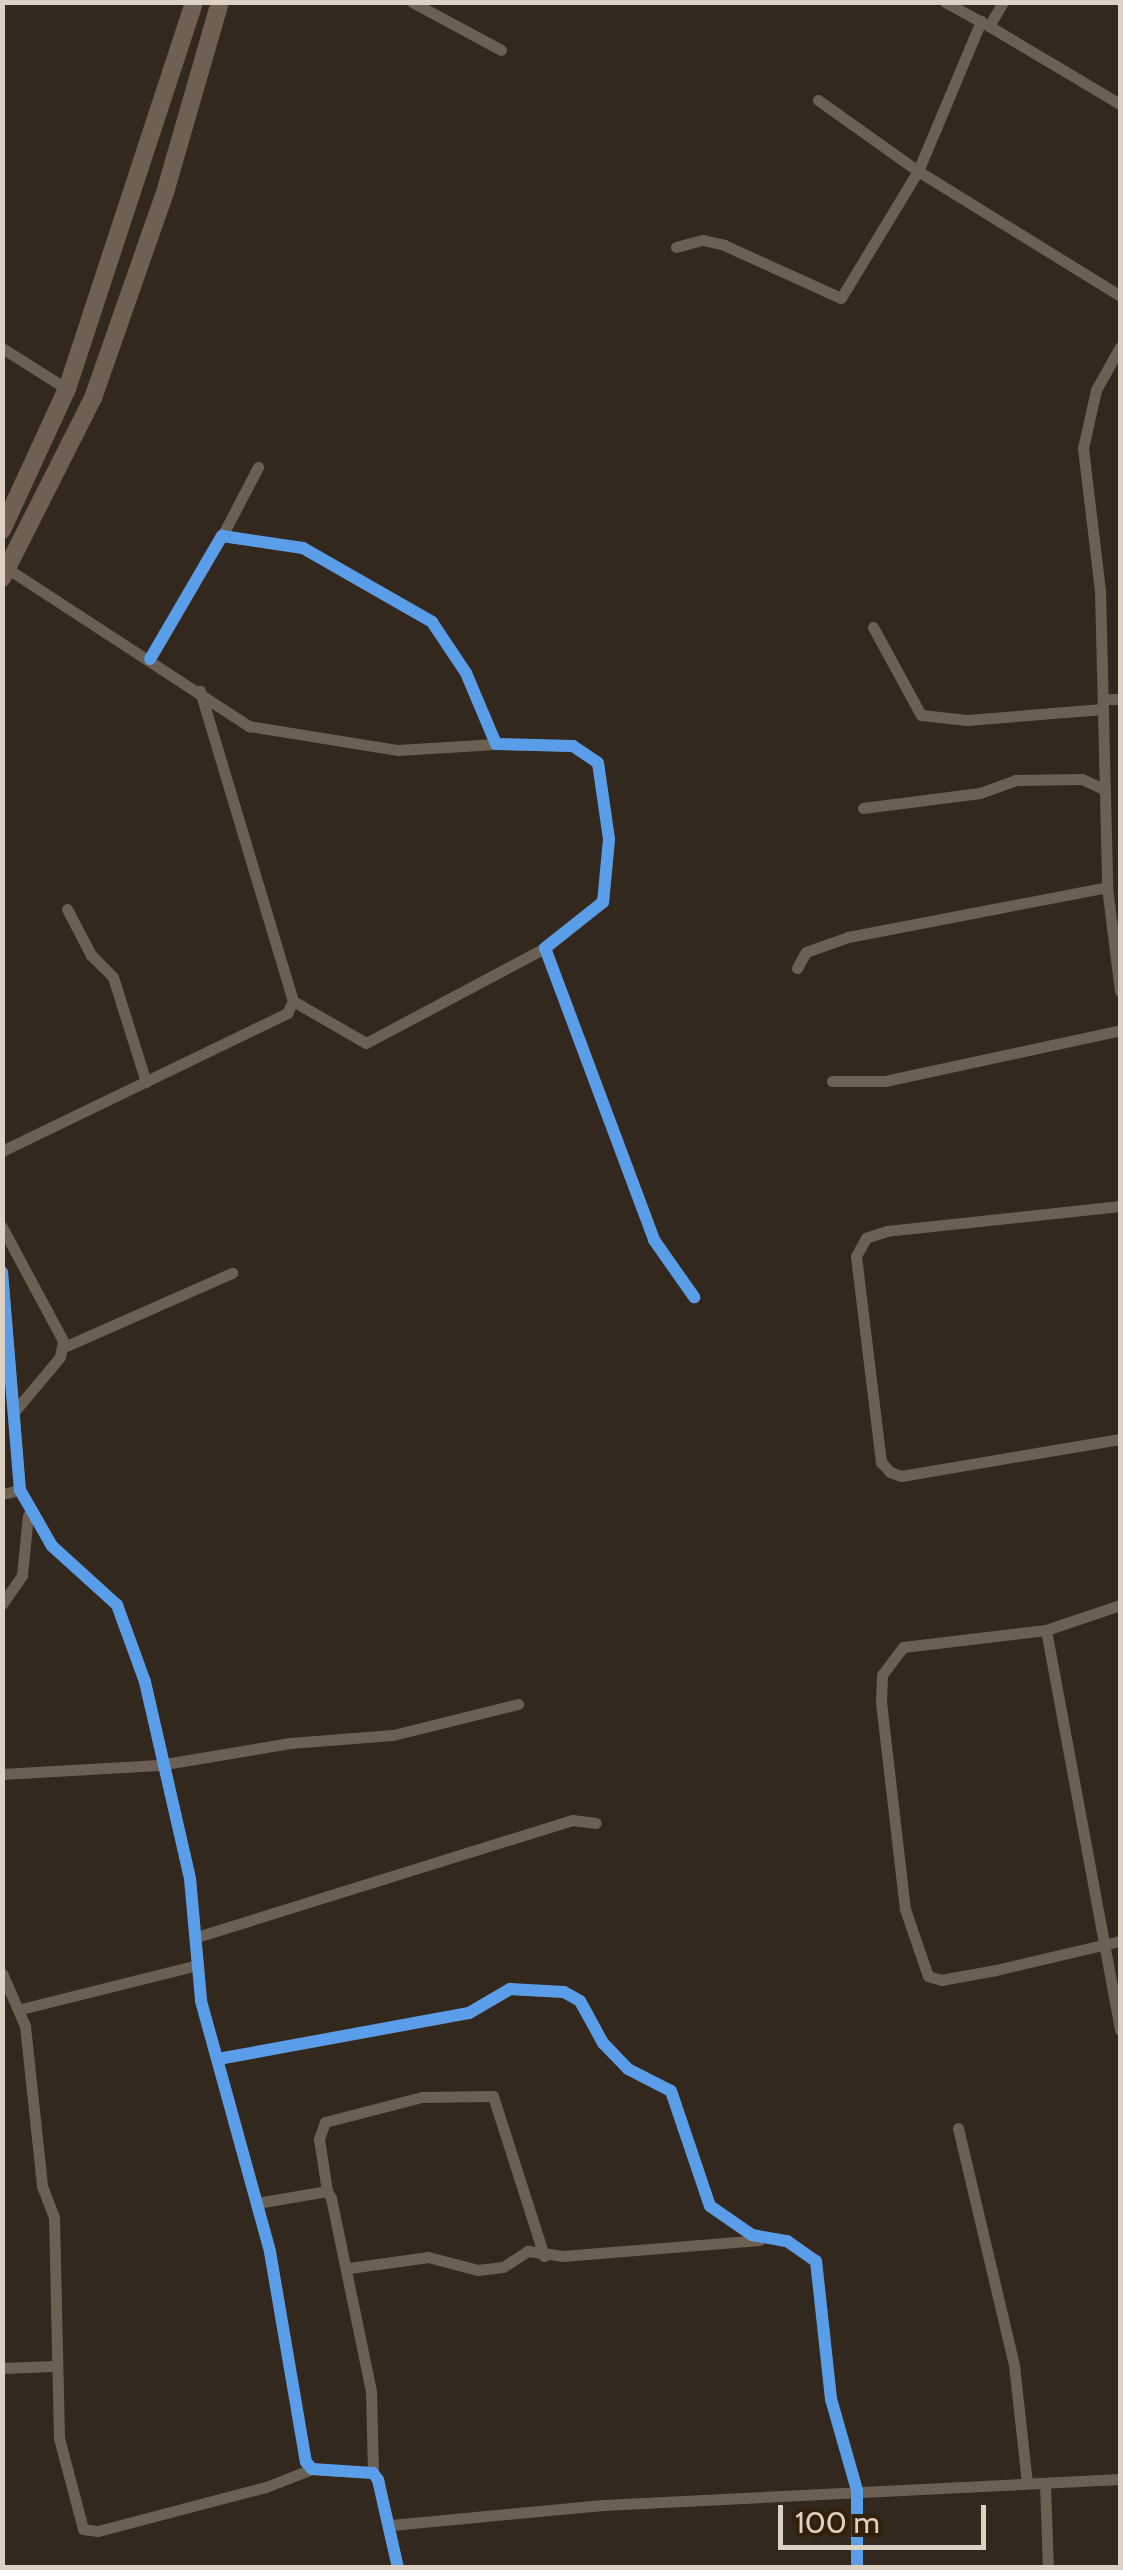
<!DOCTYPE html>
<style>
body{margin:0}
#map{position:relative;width:1123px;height:2570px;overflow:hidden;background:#33281d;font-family:Cabin,sans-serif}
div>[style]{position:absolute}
.street>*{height:11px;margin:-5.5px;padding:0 5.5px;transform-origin:5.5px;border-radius:5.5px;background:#6c6053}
.secondary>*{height:18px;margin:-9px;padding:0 9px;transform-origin:9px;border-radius:9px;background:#6f6051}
.cycleway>*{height:12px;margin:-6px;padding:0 6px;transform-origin:6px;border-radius:6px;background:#5a9eea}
span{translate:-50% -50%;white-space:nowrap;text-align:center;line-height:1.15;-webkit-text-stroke:10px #32200a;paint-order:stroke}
.frame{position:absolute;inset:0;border:5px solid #ddd1c4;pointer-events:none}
.scale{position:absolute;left:778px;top:2505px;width:208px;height:45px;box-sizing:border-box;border:5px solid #ddd1c4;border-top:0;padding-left:12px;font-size:30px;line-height:35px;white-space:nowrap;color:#ddd1c4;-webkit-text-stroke:8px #32200a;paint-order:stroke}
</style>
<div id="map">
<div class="street">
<div style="left:412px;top:2px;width:101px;rotate:28.3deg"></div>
<div style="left:945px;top:2px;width:46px;rotate:28.8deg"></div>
<div style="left:1003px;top:2px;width:28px;rotate:120deg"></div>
<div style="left:989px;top:26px;width:152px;rotate:30.8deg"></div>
<div style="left:818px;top:100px;width:123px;rotate:35.4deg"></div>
<div style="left:918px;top:171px;width:238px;rotate:31.7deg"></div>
<div style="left:676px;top:247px;width:28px;rotate:-15deg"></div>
<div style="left:703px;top:240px;width:22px;rotate:13deg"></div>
<div style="left:724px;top:245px;width:128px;rotate:24.4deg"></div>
<div style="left:841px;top:298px;width:149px;rotate:-58.8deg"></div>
<div style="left:918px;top:171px;width:163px;rotate:-67.2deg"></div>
<div style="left:1120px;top:347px;width:49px;rotate:119.2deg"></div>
<div style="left:1096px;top:390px;width:59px;rotate:102.6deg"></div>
<div style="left:1083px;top:448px;width:143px;rotate:83.2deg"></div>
<div style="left:1100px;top:590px;width:297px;rotate:88.6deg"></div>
<div style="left:1107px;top:887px;width:105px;rotate:82.9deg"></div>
<div style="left:2px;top:348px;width:77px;rotate:32.2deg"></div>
<div style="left:222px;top:536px;width:78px;rotate:-62.4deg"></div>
<div style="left:8px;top:569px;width:288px;rotate:33.1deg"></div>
<div style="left:249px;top:726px;width:151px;rotate:9.2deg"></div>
<div style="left:398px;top:750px;width:98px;rotate:-3.5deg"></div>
<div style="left:873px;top:627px;width:100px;rotate:61.4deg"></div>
<div style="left:921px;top:715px;width:46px;rotate:6.2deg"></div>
<div style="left:967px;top:720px;width:136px;rotate:-4.6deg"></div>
<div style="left:150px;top:659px;width:143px;rotate:-59.7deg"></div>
<div style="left:222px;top:536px;width:82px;rotate:8.4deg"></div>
<div style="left:303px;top:548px;width:149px;rotate:29.8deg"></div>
<div style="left:432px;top:622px;width:61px;rotate:56.3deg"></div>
<div style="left:466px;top:673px;width:77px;rotate:67.1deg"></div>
<div style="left:496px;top:744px;width:77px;rotate:1.5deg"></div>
<div style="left:573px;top:746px;width:30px;rotate:34deg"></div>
<div style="left:598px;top:763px;width:77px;rotate:81.8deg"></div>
<div style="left:609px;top:839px;width:63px;rotate:95.4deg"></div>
<div style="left:603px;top:902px;width:74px;rotate:141.6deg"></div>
<div style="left:545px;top:948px;width:312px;rotate:69.5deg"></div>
<div style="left:654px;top:1240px;width:70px;rotate:54.9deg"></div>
<div style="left:1103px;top:699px;width:17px"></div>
<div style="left:863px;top:808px;width:118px;rotate:-7.3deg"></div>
<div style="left:980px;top:793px;width:37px;rotate:-20deg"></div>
<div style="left:1015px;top:780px;width:67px;rotate:-0.9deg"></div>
<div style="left:1082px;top:779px;width:23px;rotate:25deg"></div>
<div style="left:67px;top:909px;width:52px;rotate:62.4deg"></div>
<div style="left:91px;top:955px;width:31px;rotate:45deg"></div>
<div style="left:113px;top:977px;width:110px;rotate:72.6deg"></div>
<div style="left:797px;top:968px;width:18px;rotate:-61deg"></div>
<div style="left:806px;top:952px;width:45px;rotate:-19.7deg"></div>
<div style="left:848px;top:937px;width:264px;rotate:-10.9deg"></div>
<div style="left:293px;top:1001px;width:84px;rotate:29.9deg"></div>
<div style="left:366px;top:1043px;width:203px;rotate:-28deg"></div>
<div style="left:832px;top:1081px;width:53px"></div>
<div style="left:885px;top:1081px;width:240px;rotate:-12.2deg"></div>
<div style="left:2px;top:1151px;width:317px;rotate:-25.8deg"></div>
<div style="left:287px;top:1013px;width:13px;rotate:-63deg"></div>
<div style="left:293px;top:1001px;width:324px;rotate:-106.7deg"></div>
<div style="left:1120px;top:1206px;width:234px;rotate:173.9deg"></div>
<div style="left:887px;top:1231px;width:22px;rotate:162deg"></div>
<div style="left:866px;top:1238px;width:21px;rotate:119deg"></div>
<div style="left:856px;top:1256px;width:208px;rotate:83.1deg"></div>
<div style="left:881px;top:1462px;width:13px;rotate:48deg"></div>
<div style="left:890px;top:1472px;width:12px;rotate:20deg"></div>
<div style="left:901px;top:1476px;width:222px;rotate:-9.6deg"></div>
<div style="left:2px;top:1227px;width:129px;rotate:61.8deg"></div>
<div style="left:63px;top:1341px;width:16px;rotate:101deg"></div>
<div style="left:60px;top:1357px;width:73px;rotate:130deg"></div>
<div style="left:2px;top:1272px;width:219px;rotate:85.3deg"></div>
<div style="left:20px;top:1490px;width:64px;rotate:60.3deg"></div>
<div style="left:52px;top:1546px;width:88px;rotate:42.2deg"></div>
<div style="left:117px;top:1605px;width:82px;rotate:70deg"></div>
<div style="left:145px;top:1682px;width:202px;rotate:77.1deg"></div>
<div style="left:190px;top:1879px;width:122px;rotate:84.8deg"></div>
<div style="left:201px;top:2001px;width:260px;rotate:74.6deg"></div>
<div style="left:270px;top:2252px;width:213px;rotate:80.3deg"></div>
<div style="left:306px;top:2462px;width:9px;rotate:49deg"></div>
<div style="left:312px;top:2469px;width:61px;rotate:3.8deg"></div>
<div style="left:373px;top:2473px;width:9px;rotate:54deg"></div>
<div style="left:378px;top:2480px;width:90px;rotate:77.2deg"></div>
<div style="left:64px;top:1347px;width:184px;rotate:-23.8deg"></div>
<div style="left:2px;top:1494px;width:18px;rotate:-13deg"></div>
<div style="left:2px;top:1604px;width:35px;rotate:-55deg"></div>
<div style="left:22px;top:1575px;width:60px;rotate:-84.3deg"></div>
<div style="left:1120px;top:1605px;width:78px;rotate:161.3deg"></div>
<div style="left:1046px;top:1630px;width:144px;rotate:173.2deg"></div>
<div style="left:903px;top:1647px;width:35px;rotate:127deg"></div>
<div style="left:882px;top:1675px;width:27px;rotate:92deg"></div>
<div style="left:881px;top:1702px;width:208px;rotate:83.4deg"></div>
<div style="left:905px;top:1909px;width:71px;rotate:71.1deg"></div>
<div style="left:928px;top:1976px;width:14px;rotate:17deg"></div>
<div style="left:941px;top:1980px;width:56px;rotate:-10.3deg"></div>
<div style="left:996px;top:1970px;width:127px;rotate:-13.2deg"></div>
<div style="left:1046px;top:1630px;width:407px;rotate:79.5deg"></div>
<div style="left:2px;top:1774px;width:157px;rotate:-3.3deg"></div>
<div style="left:159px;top:1765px;width:133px;rotate:-9.5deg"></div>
<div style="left:290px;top:1743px;width:103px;rotate:-4.4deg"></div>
<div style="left:393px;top:1735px;width:129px;rotate:-13.9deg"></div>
<div style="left:200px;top:1936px;width:390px;rotate:-17.3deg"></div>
<div style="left:572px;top:1820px;width:24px;rotate:7deg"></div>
<div style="left:2px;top:1973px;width:58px;rotate:66.5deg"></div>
<div style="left:25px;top:2026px;width:161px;rotate:83.9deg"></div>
<div style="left:42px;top:2186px;width:33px;rotate:69deg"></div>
<div style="left:54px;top:2217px;width:221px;rotate:88.7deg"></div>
<div style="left:59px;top:2438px;width:94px;rotate:75.2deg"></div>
<div style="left:83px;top:2529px;width:15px;rotate:8deg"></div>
<div style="left:98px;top:2531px;width:174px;rotate:-14.7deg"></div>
<div style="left:266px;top:2487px;width:49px;rotate:-21.4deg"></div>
<div style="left:21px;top:2009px;width:181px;rotate:-14deg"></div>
<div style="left:218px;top:2059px;width:255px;rotate:-10.4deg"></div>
<div style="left:469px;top:2013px;width:48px;rotate:-30.3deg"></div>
<div style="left:510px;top:1989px;width:54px;rotate:3.2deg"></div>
<div style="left:564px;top:1992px;width:18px;rotate:29deg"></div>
<div style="left:580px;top:2001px;width:48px;rotate:61.3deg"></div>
<div style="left:603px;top:2043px;width:36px;rotate:46deg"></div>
<div style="left:628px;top:2069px;width:48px;rotate:27.1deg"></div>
<div style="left:671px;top:2091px;width:121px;rotate:71.3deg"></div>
<div style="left:710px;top:2206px;width:51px;rotate:34.6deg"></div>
<div style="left:752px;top:2235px;width:36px;rotate:10deg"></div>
<div style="left:787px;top:2241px;width:35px;rotate:35deg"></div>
<div style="left:816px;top:2261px;width:139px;rotate:83.8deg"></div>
<div style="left:831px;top:2399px;width:95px;rotate:74.1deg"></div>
<div style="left:857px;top:2490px;width:78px;rotate:90deg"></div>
<div style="left:958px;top:2128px;width:244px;rotate:76.7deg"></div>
<div style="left:1014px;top:2365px;width:119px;rotate:83.7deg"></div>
<div style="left:327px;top:2191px;width:53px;rotate:-98.7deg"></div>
<div style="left:319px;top:2139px;width:18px;rotate:-71deg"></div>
<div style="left:325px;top:2122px;width:100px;rotate:-14.5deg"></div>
<div style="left:422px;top:2097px;width:71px;rotate:-0.8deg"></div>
<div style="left:493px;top:2096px;width:168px;rotate:72.3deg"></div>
<div style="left:257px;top:2203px;width:71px;rotate:-9.7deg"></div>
<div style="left:327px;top:2191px;width:8px;rotate:60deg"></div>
<div style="left:331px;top:2198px;width:197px;rotate:78.3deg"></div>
<div style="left:371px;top:2391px;width:82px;rotate:88.6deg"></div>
<div style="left:349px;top:2268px;width:80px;rotate:-7.9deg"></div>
<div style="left:428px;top:2257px;width:52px;rotate:14.6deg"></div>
<div style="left:478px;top:2270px;width:25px;rotate:-7deg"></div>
<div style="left:503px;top:2267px;width:30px;rotate:-33deg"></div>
<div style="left:528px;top:2251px;width:34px;rotate:8deg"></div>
<div style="left:562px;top:2256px;width:198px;rotate:-4.6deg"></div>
<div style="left:2px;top:2368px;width:52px;rotate:-2.2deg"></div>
<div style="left:1045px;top:2484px;width:84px;rotate:88deg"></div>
<div style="left:391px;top:2525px;width:213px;rotate:-5.4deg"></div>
<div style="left:603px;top:2505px;width:518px;rotate:-2.88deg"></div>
</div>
<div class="secondary">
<div style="left:2px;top:530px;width:155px;rotate:-65.3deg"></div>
<div style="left:67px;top:389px;width:407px;rotate:-71.8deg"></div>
<div style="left:2px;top:578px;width:202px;rotate:-63.2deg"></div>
<div style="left:93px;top:398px;width:221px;rotate:-70.7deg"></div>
<div style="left:166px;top:189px;width:195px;rotate:-73.9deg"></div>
</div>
<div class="cycleway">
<div style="left:150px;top:659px;width:143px;rotate:-59.7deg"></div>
<div style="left:222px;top:536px;width:82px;rotate:8.4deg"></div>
<div style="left:303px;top:548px;width:149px;rotate:29.8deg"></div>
<div style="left:432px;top:622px;width:61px;rotate:56.3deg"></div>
<div style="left:466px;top:673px;width:77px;rotate:67.1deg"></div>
<div style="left:496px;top:744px;width:77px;rotate:1.5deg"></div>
<div style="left:573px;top:746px;width:30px;rotate:34deg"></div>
<div style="left:598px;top:763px;width:77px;rotate:81.8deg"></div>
<div style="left:609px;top:839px;width:63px;rotate:95.4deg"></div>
<div style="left:603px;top:902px;width:74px;rotate:141.6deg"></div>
<div style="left:545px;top:948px;width:312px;rotate:69.5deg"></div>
<div style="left:654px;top:1240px;width:70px;rotate:54.9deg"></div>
<div style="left:2px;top:1272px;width:219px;rotate:85.3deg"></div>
<div style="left:20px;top:1490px;width:64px;rotate:60.3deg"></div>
<div style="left:52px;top:1546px;width:88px;rotate:42.2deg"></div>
<div style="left:117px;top:1605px;width:82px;rotate:70deg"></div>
<div style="left:145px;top:1682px;width:202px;rotate:77.1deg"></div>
<div style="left:190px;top:1879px;width:122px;rotate:84.8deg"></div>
<div style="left:201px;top:2001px;width:260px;rotate:74.6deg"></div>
<div style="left:270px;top:2252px;width:213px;rotate:80.3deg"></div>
<div style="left:306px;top:2462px;width:9px;rotate:49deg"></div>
<div style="left:312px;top:2469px;width:61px;rotate:3.8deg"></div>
<div style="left:373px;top:2473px;width:9px;rotate:54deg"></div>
<div style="left:378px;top:2480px;width:90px;rotate:77.2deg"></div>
<div style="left:218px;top:2059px;width:255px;rotate:-10.4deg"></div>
<div style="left:469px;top:2013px;width:48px;rotate:-30.3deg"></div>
<div style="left:510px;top:1989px;width:54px;rotate:3.2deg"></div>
<div style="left:564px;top:1992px;width:18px;rotate:29deg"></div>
<div style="left:580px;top:2001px;width:48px;rotate:61.3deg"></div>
<div style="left:603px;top:2043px;width:36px;rotate:46deg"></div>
<div style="left:628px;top:2069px;width:48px;rotate:27.1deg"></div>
<div style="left:671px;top:2091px;width:121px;rotate:71.3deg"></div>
<div style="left:710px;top:2206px;width:51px;rotate:34.6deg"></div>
<div style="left:752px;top:2235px;width:36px;rotate:10deg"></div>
<div style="left:787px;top:2241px;width:35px;rotate:35deg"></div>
<div style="left:816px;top:2261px;width:139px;rotate:83.8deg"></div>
<div style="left:831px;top:2399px;width:95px;rotate:74.1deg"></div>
<div style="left:857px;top:2490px;width:78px;rotate:90deg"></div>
</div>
<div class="frame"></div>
<div class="scale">100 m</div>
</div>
